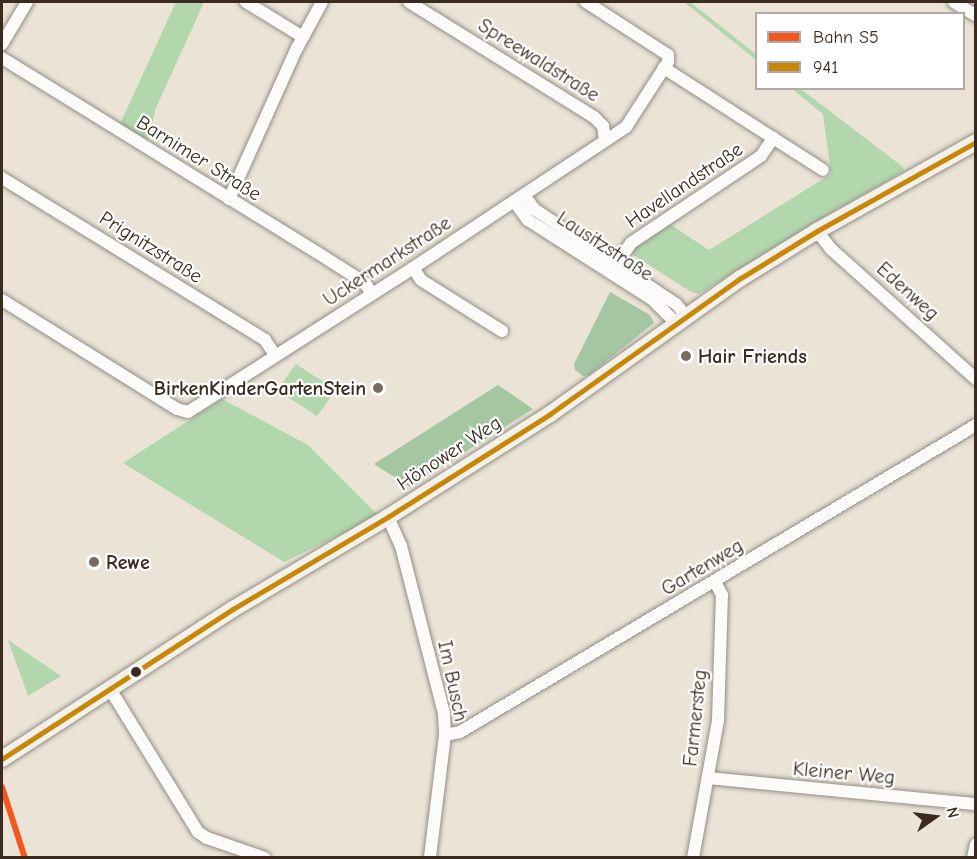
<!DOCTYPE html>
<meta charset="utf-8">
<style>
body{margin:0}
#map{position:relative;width:977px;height:859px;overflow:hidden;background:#eae3d6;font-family:"Comic Neue",sans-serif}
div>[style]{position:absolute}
.green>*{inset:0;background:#b2d7ac}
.forest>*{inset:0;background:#a4c7a1}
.roads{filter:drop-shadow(0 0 2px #938d85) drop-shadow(0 0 2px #938d85)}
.minor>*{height:12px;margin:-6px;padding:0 6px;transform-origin:6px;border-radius:6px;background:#fcfbf9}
.secondary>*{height:16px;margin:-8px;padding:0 8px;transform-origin:8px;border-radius:8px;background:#f4f1ea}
.bus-1>*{height:4.5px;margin:-2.25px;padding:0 2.25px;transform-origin:2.25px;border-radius:2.25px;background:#c88708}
.rail-1>*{height:6px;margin:-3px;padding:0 3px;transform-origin:3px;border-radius:3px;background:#f25721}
.dots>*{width:16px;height:16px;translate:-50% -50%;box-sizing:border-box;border:3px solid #fff;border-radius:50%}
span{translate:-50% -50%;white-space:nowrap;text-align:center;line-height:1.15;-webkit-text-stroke:4.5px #fff;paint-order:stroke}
.street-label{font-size:20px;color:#3b2a1e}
.poi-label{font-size:20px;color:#3b2a1e;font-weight:700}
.left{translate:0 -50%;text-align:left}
.right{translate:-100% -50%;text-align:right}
.frame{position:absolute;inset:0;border:3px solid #3b2a1e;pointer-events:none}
.legend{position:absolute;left:755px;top:12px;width:210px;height:78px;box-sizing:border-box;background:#fff;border:2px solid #b1aaa5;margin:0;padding:8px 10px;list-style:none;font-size:18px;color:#3b2a1e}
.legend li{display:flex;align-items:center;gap:12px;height:30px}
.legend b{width:30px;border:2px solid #b1aaa5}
.north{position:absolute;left:905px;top:787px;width:60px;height:60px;-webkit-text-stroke:4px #fff;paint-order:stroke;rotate:76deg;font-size:16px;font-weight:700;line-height:24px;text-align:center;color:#3b2a1e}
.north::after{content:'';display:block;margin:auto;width:21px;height:27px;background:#3b2a1e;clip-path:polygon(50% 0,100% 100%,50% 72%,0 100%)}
</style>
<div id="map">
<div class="green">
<div style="clip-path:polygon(176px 2px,204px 2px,156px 108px,147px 142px,120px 124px)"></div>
<div style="clip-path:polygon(684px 2px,690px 2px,756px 54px,756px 60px)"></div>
<div style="clip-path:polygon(792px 89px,801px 89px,903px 167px,904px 171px,819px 220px,699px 294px,691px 292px,632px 254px,636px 245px,668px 223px,709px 250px,831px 174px,823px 114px)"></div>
<div style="clip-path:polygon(296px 364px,336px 390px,317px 416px,277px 390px)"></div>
<div style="clip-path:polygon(222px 399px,308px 445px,379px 516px,284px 562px,123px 463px)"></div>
<div style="clip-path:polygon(8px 640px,61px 676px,28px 696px)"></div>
</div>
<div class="forest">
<div style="clip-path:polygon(610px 292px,650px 315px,654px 323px,589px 375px,583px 376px,575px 370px,574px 364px)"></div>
<div style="clip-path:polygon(498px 385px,533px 409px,410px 487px,374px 464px)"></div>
</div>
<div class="roads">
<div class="minor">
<div style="left:246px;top:2px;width:67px;rotate:31.6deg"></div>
<div style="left:409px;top:2px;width:218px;rotate:31.9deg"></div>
<div style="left:594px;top:117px;width:13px;rotate:45deg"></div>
<div style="left:603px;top:126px;width:15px;rotate:82deg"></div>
<div style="left:954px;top:2px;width:26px;rotate:32deg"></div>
<div style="left:2px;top:44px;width:49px;rotate:-59.2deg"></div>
<div style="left:2px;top:58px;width:371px;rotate:31.7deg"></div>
<div style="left:318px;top:253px;width:56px;rotate:32.6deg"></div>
<div style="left:365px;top:283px;width:13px;rotate:58deg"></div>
<div style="left:773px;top:138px;width:59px;rotate:32.6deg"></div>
<div style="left:2px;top:178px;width:309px;rotate:31.6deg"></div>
<div style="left:265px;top:340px;width:18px;rotate:56deg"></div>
<div style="left:524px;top:195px;width:17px;rotate:54deg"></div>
<div style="left:534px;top:209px;width:171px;rotate:33.8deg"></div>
<div style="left:676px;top:304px;width:16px;rotate:50deg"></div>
<div style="left:229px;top:199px;width:166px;rotate:-65.8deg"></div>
<div style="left:297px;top:48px;width:52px;rotate:-61.5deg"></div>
<div style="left:514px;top:201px;width:24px;rotate:54deg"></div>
<div style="left:528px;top:220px;width:148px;rotate:32.6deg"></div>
<div style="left:653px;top:300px;width:33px;rotate:45deg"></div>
<div style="left:817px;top:231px;width:23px;rotate:52deg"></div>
<div style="left:831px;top:249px;width:195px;rotate:41.9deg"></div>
<div style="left:616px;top:264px;width:26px;rotate:-54deg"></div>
<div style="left:631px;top:243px;width:156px;rotate:-33.8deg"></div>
<div style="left:761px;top:156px;width:22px;rotate:-56deg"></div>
<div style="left:773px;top:138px;width:130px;rotate:-147.3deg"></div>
<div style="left:413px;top:268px;width:14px;rotate:56deg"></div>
<div style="left:421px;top:280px;width:96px;rotate:32.2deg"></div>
<div style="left:2px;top:300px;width:206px;rotate:31.9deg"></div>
<div style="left:177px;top:409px;width:11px;rotate:15deg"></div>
<div style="left:188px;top:412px;width:267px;rotate:-32.6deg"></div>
<div style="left:413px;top:268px;width:255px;rotate:-33.5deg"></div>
<div style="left:626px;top:127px;width:77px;rotate:-57.1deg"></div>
<div style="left:668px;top:62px;width:7px;rotate:-90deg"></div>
<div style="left:668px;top:55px;width:98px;rotate:-147.1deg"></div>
<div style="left:388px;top:517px;width:32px;rotate:66deg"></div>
<div style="left:401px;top:546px;width:173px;rotate:75.6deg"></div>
<div style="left:444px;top:714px;width:21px;rotate:87deg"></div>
<div style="left:445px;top:735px;width:124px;rotate:97deg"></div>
<div style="left:110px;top:689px;width:168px;rotate:58.4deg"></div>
<div style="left:198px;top:832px;width:11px;rotate:34deg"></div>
<div style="left:207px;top:838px;width:61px;rotate:19deg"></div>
<div style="left:445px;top:735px;width:15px;rotate:-11deg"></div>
<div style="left:460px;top:732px;width:600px;rotate:-30.75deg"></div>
<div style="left:709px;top:778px;width:268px;rotate:5.6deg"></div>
<div style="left:693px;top:858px;width:139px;rotate:-79.7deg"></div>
<div style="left:718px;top:721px;width:126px;rotate:-88.2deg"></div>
<div style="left:722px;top:595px;width:15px;rotate:-118deg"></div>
<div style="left:973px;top:858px;width:14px;rotate:-78deg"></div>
</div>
<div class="secondary">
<div style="left:2px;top:759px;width:275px;rotate:-33deg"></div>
<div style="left:233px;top:609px;width:180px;rotate:-30.7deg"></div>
<div style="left:388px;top:517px;width:192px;rotate:-32.4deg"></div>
<div style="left:550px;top:414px;width:234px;rotate:-35.5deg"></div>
<div style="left:741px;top:278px;width:89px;rotate:-31.7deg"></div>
<div style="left:817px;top:231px;width:182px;rotate:-29.2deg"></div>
</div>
</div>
<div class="bus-1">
<div style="left:2px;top:759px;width:275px;rotate:-33deg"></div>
<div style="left:233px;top:609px;width:180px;rotate:-30.7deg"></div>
<div style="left:388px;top:517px;width:192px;rotate:-32.4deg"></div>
<div style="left:550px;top:414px;width:234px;rotate:-35.5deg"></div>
<div style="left:741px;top:278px;width:89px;rotate:-31.7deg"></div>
<div style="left:817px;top:231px;width:182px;rotate:-29.2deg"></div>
</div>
<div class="rail-1">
<div style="left:2px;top:787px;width:75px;rotate:72.1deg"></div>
</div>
<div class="dots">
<div style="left:686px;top:356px;background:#786b5e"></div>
<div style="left:378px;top:388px;background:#786b5e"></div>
<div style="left:94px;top:562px;background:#786b5e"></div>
<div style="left:136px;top:672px;background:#3b2a1e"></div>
</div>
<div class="street-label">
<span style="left:539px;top:60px;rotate:32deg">Spreewaldstraße</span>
<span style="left:199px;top:158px;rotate:32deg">Barnimer Straße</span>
<span style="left:684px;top:185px;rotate:-34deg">Havellandstraße</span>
<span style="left:605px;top:246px;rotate:33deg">Lausitzstraße</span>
<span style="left:151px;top:247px;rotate:32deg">Prignitzstraße</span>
<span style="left:387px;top:261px;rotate:-33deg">Uckermarkstraße</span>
<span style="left:908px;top:291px;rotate:42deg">Edenweg</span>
<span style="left:449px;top:453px;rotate:-33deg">Hönower Weg</span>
<span style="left:702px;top:567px;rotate:-31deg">Gartenweg</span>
<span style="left:453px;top:681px;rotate:78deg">Im Busch</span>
<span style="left:695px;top:718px;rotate:-84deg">Farmersteg</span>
<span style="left:844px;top:773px;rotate:5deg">Kleiner Weg</span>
</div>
<div class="poi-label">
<span class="left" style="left:698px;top:356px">Hair Friends</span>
<span class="right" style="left:366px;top:388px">BirkenKinderGartenStein</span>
<span class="left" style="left:106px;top:562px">Rewe</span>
</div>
<div class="frame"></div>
<ul class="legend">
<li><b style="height:8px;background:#f25721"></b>Bahn S5</li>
<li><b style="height:8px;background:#c88708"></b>941</li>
</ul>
<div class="north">N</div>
</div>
